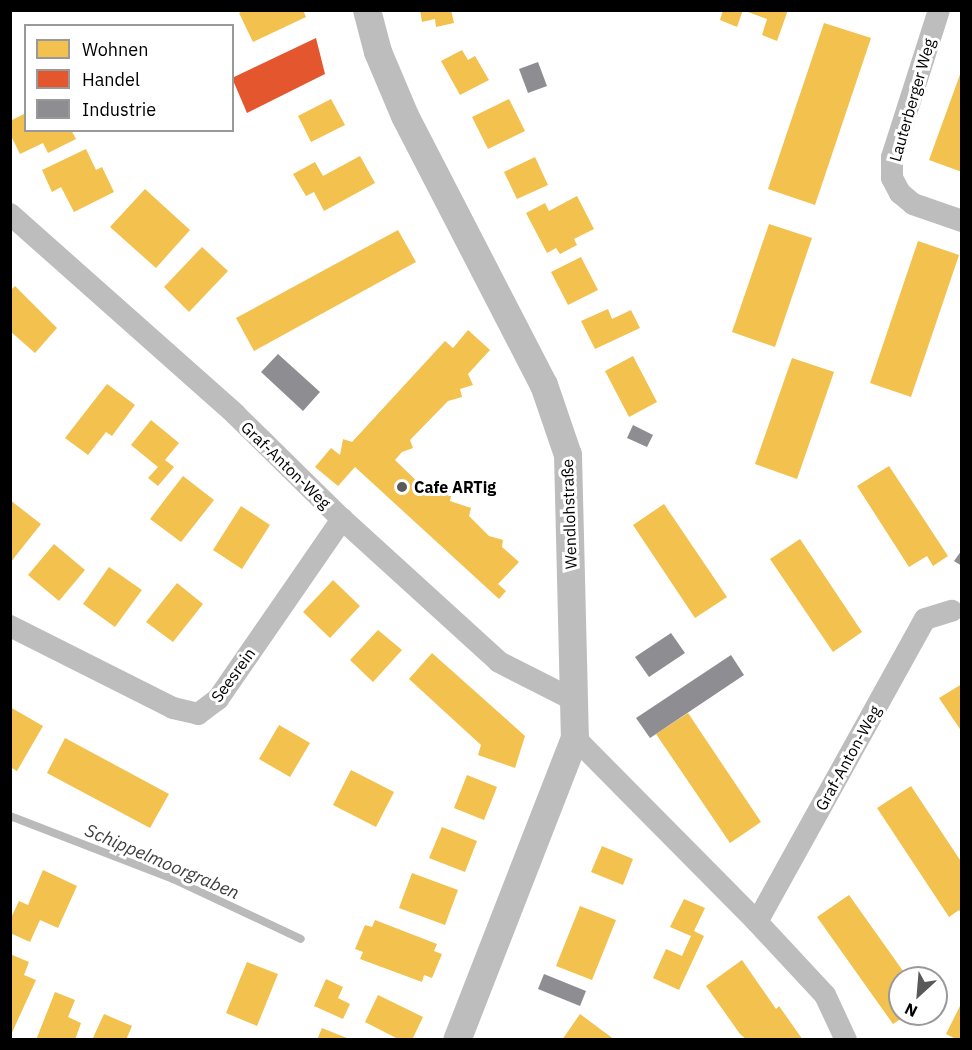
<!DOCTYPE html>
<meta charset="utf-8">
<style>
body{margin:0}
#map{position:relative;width:972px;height:1050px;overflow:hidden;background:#fff;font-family:"IBM Plex Sans",sans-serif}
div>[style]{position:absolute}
.homes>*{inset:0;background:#f2c14e}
.shops>*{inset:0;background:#e4572e}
.industry>*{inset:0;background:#8d8d92}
.stream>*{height:8px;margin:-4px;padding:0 4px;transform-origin:4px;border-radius:4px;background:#bababa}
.minor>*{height:22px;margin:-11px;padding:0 11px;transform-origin:11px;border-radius:11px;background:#bdbdbd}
.tertiary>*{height:28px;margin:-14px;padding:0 14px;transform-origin:14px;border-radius:14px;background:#bdbdbd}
.dots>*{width:16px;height:16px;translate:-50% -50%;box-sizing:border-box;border:3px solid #fff;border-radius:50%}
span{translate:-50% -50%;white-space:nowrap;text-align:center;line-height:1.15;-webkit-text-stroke:6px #fff;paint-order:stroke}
.street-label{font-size:16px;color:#000}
.poi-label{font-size:16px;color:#000;font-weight:700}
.left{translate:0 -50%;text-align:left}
.water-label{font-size:18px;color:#3d3d3d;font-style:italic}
.frame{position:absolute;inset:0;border:12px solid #000;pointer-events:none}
.legend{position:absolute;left:24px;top:24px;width:210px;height:108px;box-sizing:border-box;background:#fff;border:2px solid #999;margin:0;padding:8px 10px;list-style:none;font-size:18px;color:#000}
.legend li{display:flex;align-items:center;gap:12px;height:30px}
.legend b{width:30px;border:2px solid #999}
.north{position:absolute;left:888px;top:966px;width:60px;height:60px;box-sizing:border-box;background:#fff;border:2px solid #999;border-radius:50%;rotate:206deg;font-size:16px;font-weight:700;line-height:24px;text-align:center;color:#000}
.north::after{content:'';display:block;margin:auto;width:21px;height:27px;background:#595959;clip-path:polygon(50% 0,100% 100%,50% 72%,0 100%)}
</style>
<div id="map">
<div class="homes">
<div style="clip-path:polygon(245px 10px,303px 10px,306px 17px,253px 42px,239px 13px)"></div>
<div style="clip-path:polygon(420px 10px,451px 10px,454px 23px,436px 27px,435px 19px,422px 22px)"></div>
<div style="clip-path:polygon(723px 10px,743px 10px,737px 27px,720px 20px)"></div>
<div style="clip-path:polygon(743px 10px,788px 10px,777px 41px,762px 35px,767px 19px)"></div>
<div style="clip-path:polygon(824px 23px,871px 38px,815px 205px,768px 189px)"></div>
<div style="clip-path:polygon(462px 50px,468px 60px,475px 56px,489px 80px,460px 95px,441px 61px)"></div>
<div style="clip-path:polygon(962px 69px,962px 172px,929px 160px)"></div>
<div style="clip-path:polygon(331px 99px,345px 125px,311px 142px,298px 116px)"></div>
<div style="clip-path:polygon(509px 99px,525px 131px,488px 149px,472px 117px)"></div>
<div style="clip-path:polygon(26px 113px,26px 130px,71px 130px,76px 139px,48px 153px,43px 143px,20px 154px,10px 134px,10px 121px)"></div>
<div style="clip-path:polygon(86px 149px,96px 170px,102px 167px,114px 192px,74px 212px,61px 187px,52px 192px,42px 170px)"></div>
<div style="clip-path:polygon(360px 156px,375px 183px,324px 211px,314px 192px,306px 196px,293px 174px,315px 162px,323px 176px)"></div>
<div style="clip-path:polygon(535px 157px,548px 185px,517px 199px,504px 172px)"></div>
<div style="clip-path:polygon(145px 189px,190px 230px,156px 268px,110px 227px)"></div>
<div style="clip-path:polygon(577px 196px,594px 229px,574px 239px,577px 245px,560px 254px,556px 248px,547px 253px,526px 213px,545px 203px,549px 211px)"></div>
<div style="clip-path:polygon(769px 224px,812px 238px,775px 347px,732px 332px)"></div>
<div style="clip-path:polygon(398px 230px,416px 262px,254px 351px,236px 318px)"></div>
<div style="clip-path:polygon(918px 241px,959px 255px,911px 397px,870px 383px)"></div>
<div style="clip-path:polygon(202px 247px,228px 271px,189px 312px,164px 287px)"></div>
<div style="clip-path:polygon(581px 257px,598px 290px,568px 305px,551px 272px)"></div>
<div style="clip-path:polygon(15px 286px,57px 328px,35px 353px,10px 331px,10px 291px)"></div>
<div style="clip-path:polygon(608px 309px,612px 319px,631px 310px,640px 328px,595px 349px,581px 321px)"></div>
<div style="clip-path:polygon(468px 330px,490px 350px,468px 374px,473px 385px,460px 389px,462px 397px,448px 401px,410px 440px,413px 448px,402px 452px,395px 460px,428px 492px,435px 486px,452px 492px,450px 501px,471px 508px,469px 516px,489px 536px,503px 540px,502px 547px,519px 562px,498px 584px,506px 591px,499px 599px,355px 467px,338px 486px,315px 467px,331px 448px,340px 455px,343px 439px,352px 442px,445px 341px,453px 348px)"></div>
<div style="clip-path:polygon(633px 356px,657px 402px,629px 417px,605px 371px)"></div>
<div style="clip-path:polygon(792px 358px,834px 372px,797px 479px,755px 464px)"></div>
<div style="clip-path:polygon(107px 384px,135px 405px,112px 436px,106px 432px,88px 455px,65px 438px)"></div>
<div style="clip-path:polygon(151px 420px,179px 443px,165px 460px,174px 467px,158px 486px,148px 478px,158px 467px,131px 445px)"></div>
<div style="clip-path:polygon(889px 466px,948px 556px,933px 566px,927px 556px,909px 567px,857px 486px)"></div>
<div style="clip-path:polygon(183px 476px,214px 500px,181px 542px,150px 519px)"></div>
<div style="clip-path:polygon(10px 500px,41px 524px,10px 563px)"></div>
<div style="clip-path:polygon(664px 504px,727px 597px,695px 618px,633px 525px)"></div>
<div style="clip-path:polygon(241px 506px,270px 525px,242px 569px,213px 550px)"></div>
<div style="clip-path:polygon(800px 539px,862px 632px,833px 652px,770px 559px)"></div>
<div style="clip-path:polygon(54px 544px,85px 570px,59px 601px,28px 575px)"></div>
<div style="clip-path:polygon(109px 567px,142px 590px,115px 627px,83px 604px)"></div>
<div style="clip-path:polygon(333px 580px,360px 606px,330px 638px,303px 612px)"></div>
<div style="clip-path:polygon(177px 583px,203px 604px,173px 642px,146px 622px)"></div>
<div style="clip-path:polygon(378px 630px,402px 650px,373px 682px,350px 660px)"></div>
<div style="clip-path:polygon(432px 653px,525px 736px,515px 768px,478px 755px,481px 745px,409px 679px)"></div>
<div style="clip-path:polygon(962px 684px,962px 732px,939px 698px)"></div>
<div style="clip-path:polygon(10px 707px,43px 726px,17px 771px,10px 767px)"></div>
<div style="clip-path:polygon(688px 713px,761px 822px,730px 843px,656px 734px)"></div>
<div style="clip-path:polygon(279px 725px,310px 743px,290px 777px,259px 759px)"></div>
<div style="clip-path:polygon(65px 738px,169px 794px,150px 828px,47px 773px)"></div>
<div style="clip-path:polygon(351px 770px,394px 792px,376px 827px,333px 805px)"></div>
<div style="clip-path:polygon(467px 775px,497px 787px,484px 820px,454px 808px)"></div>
<div style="clip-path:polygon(911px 786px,962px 863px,962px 914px,959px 910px,949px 917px,877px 808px)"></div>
<div style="clip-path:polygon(442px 827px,477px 841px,465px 872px,429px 858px)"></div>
<div style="clip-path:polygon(602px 846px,633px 859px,623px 885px,591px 872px)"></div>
<div style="clip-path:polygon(43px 870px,77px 886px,58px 928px,40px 920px,30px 942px,10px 933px,10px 920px,19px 901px,28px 905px)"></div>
<div style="clip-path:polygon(412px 873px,458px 890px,445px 925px,399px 908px)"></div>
<div style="clip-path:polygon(849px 895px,908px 978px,900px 978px,900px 1014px,908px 1014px,893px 1024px,817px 917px)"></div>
<div style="clip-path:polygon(684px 899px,705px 908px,694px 931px,704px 936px,679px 990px,653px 978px,666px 949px,682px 956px,691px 936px,670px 927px)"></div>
<div style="clip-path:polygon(580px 906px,616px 920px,592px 980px,556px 966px)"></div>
<div style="clip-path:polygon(375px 920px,437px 944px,434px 951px,442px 954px,432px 978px,424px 975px,422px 982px,360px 959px,363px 952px,355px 949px,365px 925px,372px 927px)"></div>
<div style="clip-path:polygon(10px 954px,29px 962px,24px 975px,36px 980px,10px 1037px)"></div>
<div style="clip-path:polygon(742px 960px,776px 1009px,779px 1006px,803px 1040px,747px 1040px,740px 1034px,706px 986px)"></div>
<div style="clip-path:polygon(247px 962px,278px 974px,257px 1026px,226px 1013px)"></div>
<div style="clip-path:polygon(326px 979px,343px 987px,338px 998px,350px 1004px,343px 1019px,314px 1006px)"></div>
<div style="clip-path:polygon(55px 992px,75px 1000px,68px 1017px,81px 1023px,75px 1040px,36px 1040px)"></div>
<div style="clip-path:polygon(378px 995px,423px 1017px,412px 1040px,400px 1040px,365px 1022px)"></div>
<div style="clip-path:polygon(962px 1002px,962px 1040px,958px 1040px,946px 1034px)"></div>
<div style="clip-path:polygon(104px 1014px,132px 1026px,126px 1040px,92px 1040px)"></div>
<div style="clip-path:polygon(580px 1014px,615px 1040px,562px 1040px)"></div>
<div style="clip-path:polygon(322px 1028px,349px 1039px,349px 1040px,317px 1040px)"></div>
</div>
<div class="shops">
<div style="clip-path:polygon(316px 38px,325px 74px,247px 113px,232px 78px)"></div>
</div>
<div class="industry">
<div style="clip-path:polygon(538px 62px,547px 86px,528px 93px,519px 69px)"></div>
<div style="clip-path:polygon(278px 354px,320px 392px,303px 411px,261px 372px)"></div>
<div style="clip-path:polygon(633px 425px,653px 435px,647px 447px,627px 438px)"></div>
<div style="clip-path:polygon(962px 550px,962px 566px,954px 561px)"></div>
<div style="clip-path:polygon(671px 633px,685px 653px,649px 677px,635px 657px)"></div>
<div style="clip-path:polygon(731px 655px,744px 675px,650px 738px,636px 718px)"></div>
<div style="clip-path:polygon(544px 974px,586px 991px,580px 1006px,538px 989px)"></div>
</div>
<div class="stream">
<div style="left:10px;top:816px;width:175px;rotate:21.1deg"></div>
<div style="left:173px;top:879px;width:141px;rotate:25.1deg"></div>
</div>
<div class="minor">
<div style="left:939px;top:10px;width:154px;rotate:107.7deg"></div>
<div style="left:892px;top:157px;width:21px;rotate:90deg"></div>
<div style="left:892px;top:178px;width:17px;rotate:62deg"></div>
<div style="left:900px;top:193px;width:17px;rotate:40deg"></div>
<div style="left:913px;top:204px;width:52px;rotate:19.1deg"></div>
<div style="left:10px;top:214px;width:301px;rotate:41.6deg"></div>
<div style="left:235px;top:414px;width:150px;rotate:44.5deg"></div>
<div style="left:342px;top:519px;width:212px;rotate:42.3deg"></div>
<div style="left:499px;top:662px;width:82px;rotate:26.9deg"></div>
<div style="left:10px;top:626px;width:182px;rotate:26.7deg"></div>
<div style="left:173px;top:708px;width:26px;rotate:13deg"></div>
<div style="left:198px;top:714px;width:25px;rotate:-37deg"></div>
<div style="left:218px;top:699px;width:219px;rotate:-55.4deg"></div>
<div style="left:575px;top:738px;width:259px;rotate:45.3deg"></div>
<div style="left:757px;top:922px;width:346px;rotate:-61deg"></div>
<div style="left:925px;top:619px;width:28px;rotate:-17deg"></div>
<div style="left:757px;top:922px;width:100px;rotate:47deg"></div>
<div style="left:825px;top:995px;width:50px;rotate:65deg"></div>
</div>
<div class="tertiary">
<div style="left:367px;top:10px;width:43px;rotate:75.3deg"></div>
<div style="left:378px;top:52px;width:69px;rotate:67.1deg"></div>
<div style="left:405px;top:116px;width:303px;rotate:62.7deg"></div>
<div style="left:544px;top:385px;width:74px;rotate:71.1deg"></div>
<div style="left:568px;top:455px;width:283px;rotate:88.6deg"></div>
<div style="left:575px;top:738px;width:324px;rotate:111.3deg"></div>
</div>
<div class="dots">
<div style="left:402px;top:487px;background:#595959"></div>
</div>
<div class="street-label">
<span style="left:912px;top:100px;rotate:-74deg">Lauterberger Weg</span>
<span style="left:286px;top:465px;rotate:44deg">Graf-Anton-Weg</span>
<span style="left:569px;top:514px;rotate:-92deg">Wendlohstraße</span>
<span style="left:233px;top:675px;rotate:-54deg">Seesrein</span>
<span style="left:848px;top:758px;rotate:-61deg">Graf-Anton-Weg</span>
</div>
<div class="poi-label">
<span class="left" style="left:414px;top:487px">Cafe ARTig</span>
</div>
<div class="water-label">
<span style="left:162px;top:862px;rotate:23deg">Schippelmoorgraben</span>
</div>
<div class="frame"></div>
<ul class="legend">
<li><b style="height:16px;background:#f2c14e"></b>Wohnen</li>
<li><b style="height:16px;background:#e4572e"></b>Handel</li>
<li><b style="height:16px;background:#8d8d92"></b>Industrie</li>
</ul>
<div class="north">N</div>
</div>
